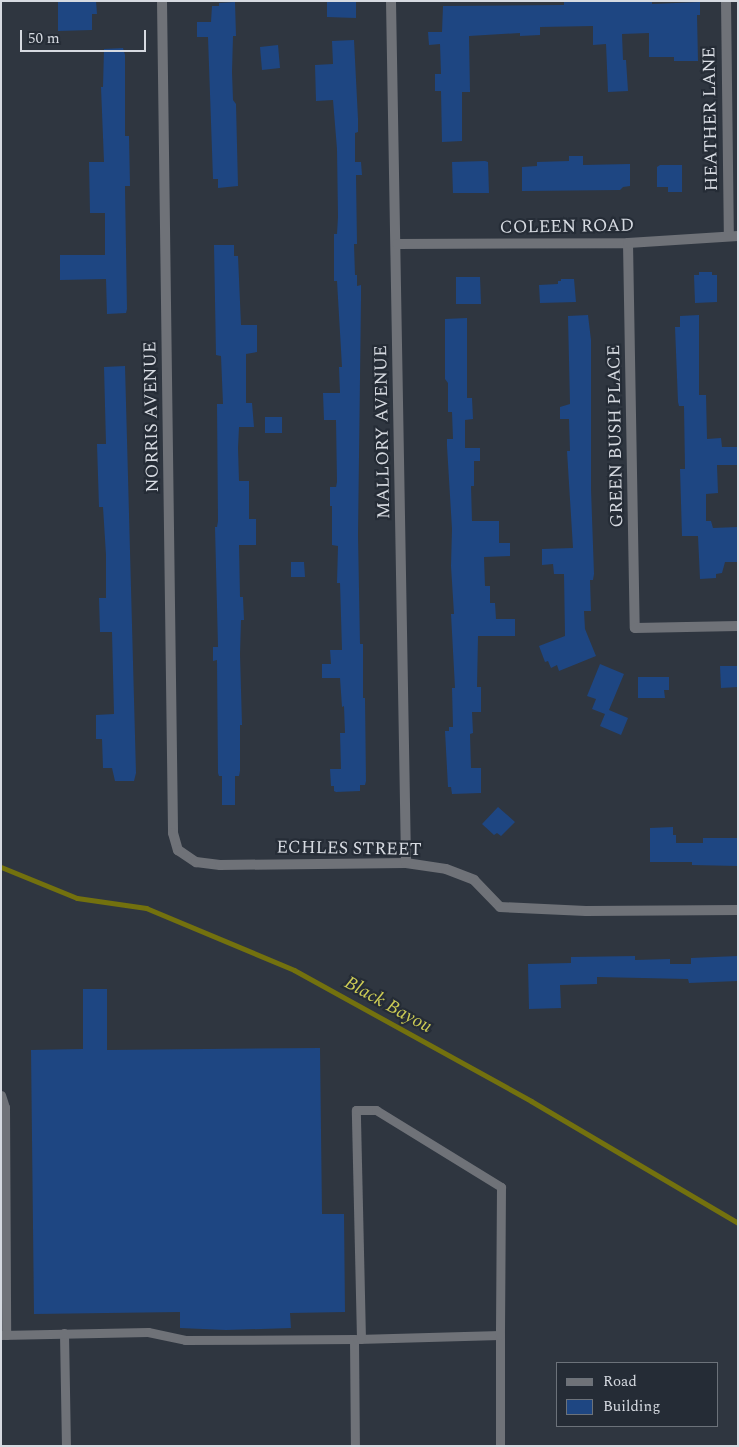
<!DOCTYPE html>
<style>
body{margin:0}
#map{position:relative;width:739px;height:1447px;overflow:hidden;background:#2f3640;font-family:Spectral,serif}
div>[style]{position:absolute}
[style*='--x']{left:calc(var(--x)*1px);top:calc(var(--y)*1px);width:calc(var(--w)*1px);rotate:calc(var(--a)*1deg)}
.stream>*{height:5px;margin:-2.5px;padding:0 2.5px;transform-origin:2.5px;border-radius:2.5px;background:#73710e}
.building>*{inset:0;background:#1e4682}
.service>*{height:9px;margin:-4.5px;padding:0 4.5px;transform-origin:4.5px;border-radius:4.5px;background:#6f7278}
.minor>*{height:10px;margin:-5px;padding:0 5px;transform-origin:5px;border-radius:5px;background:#6f7278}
span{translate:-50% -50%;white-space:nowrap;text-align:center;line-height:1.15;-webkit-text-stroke:4.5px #252c36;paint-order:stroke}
.street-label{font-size:18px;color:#d6dae1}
.water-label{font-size:19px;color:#cdcc55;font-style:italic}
.frame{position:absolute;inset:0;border:2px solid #d6dae1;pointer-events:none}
.legend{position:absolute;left:556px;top:1362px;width:162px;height:65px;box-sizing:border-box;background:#252c36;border:1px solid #6c727a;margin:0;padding:6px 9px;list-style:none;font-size:15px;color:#d6dae1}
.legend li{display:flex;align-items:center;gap:10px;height:25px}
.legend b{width:25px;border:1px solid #6c727a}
.scale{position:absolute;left:20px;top:30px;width:126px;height:22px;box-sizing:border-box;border:2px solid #d6dae1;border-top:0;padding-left:6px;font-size:15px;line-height:18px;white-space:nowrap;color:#d6dae1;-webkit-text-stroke:4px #252c36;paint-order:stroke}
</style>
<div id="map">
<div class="stream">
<i style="--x:1;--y:867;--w:82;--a:22.2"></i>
<i style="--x:77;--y:898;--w:70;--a:8.2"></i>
<i style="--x:146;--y:908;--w:160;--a:22.7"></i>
<i style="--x:294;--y:970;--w:271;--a:28.9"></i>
<i style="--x:531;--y:1101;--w:240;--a:30.5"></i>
</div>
<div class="building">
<i style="clip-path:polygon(58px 1px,96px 1px,97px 14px,92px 14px,92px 30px,58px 31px)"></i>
<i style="clip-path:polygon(327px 1px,356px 1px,356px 18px,327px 17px)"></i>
<i style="clip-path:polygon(586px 1px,652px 1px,652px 4px,700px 2px,700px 15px,697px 15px,698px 61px,674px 61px,674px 57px,649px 57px,649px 33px,622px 34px,623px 60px,626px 60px,628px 91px,608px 92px,606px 44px,593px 45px,593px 26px,540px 27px,540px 35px,520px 36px,520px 33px,469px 36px,470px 92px,462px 92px,462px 141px,442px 142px,441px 91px,435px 91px,435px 74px,441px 74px,440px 44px,429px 45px,428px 32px,442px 32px,443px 6px,564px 5px,564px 2px)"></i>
<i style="clip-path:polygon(235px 2px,236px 36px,233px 36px,232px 72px,233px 100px,236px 104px,238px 186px,218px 188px,218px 179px,213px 179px,208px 37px,197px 37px,197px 22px,211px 22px,212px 6px,219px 6px,219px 3px)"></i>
<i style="clip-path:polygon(354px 40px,358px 119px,358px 132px,355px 133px,355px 162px,361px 162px,362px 175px,356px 175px,357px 244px,354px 244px,355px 275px,357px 275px,357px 286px,361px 285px,361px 299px,358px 535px,360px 644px,363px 644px,363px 698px,365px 698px,366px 781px,365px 785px,360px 785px,360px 791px,336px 792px,334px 791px,334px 786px,331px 786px,330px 769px,341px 769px,340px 733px,345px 733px,344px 706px,342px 707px,340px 678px,322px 678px,322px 664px,331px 664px,330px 650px,342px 650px,340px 583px,337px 583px,338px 546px,332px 545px,332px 506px,330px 506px,330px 487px,336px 487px,337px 482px,336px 420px,324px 420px,323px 393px,340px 393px,339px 367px,342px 367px,337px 281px,334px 281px,334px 234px,337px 234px,338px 217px,337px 149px,333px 100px,316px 101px,315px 65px,333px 64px,332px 41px)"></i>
<i style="clip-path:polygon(278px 45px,280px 68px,262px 70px,260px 47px)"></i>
<i style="clip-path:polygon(123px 48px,125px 55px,125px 136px,129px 136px,130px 186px,125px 186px,125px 189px,127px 309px,126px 313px,107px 314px,106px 279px,60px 280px,60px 255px,105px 255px,105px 213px,90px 213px,89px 162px,104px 162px,101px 87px,103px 87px,104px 49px)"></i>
<i style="clip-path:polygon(569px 156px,583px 156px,583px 165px,630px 164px,630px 186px,623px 187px,620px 190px,522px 191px,522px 167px,537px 166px,537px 162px,569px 161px)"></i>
<i style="clip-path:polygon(485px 161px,488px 162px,489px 193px,453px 193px,452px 162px)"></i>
<i style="clip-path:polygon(660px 165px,682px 165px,682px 192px,668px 192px,668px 187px,657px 187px,657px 167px)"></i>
<i style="clip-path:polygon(214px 245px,234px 245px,234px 256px,238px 256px,241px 325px,257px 325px,257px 352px,246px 354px,246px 403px,252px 403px,254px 427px,239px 427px,238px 448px,239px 481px,249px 481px,249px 519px,256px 519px,256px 545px,239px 545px,240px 597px,243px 597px,244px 620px,241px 620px,240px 654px,242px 725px,240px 725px,240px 771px,239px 776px,235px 776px,235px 805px,222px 805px,222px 776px,219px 776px,218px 773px,217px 660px,213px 661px,213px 647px,218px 647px,215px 527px,217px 527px,218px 521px,217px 404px,223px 404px,221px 356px,216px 355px)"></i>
<i style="clip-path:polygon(699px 272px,712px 272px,712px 275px,717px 275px,717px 302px,695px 303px,694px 275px,699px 275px)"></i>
<i style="clip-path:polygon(456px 277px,480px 277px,481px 304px,456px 304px)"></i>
<i style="clip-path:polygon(561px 279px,574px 279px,576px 302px,540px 303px,539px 285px,558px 284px,558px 281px,561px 281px)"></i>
<i style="clip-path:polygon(588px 315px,591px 340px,591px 489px,594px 574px,593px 580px,590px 580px,591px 611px,584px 611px,585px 629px,596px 656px,559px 671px,557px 665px,551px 668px,548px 661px,545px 662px,539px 646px,565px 636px,564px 574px,554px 574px,553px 564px,542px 565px,542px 549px,573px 548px,567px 451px,570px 451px,569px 419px,560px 419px,560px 407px,570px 404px,568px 316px)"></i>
<i style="clip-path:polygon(699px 315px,699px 395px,706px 395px,707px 439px,721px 438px,722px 447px,738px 447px,738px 465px,717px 465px,718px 493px,706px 494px,706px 521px,711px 521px,713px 528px,738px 527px,738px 562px,725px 562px,722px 573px,716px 574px,716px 578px,700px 579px,698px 536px,682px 536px,680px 469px,685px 469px,684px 406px,679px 406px,678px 402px,675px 327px,680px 327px,680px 316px)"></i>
<i style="clip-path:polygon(467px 318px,467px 398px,472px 398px,473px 419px,465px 420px,465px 448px,480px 448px,480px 461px,474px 461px,474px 486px,471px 486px,472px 521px,499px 521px,499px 543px,510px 543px,510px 556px,484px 557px,485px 586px,490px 586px,490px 603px,495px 603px,496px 619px,515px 619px,515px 636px,478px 636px,477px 687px,481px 687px,481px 712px,472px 712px,473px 733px,470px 734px,471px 768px,481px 768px,481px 793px,452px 794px,451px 787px,448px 787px,445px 731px,449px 731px,449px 727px,453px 727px,452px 688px,455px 688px,451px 614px,454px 614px,451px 566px,452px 529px,447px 446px,447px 439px,453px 439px,452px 412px,448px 412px,448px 383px,445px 379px,445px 319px)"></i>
<i style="clip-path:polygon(125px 366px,136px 773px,134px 781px,115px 781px,112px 768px,103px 768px,102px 739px,96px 739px,96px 715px,114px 714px,112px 632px,100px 632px,99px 598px,106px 598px,106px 555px,103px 507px,99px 507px,97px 444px,106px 444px,104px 367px)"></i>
<i style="clip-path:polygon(265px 417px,282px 417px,282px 433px,265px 433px)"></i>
<i style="clip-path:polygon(291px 562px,304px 562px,305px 577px,291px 577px)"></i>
<i style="clip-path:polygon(600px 664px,624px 674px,609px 710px,628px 718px,621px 735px,600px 726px,605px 714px,592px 709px,596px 699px,587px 696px)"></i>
<i style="clip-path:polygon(720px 666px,738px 666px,738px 687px,721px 688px)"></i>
<i style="clip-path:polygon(638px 677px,669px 677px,669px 690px,664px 690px,665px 698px,638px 698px)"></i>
<i style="clip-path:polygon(498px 807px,515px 822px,501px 836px,497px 833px,494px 835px,482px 824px)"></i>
<i style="clip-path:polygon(673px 827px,673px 835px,676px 835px,676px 843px,703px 843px,703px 838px,738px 838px,738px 866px,692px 865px,692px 862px,650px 862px,650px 828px)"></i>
<i style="clip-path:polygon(635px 956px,635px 960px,670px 959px,670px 964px,691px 964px,691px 958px,738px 956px,738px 981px,689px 983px,688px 979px,597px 977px,597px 984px,560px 985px,561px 1008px,529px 1009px,528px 964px,571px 963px,571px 957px)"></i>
<i style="clip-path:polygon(83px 989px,107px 989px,107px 1050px,320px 1048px,322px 1214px,344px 1214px,345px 1312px,290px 1313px,291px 1328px,226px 1330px,180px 1328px,180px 1312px,34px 1314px,31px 1050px,83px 1049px)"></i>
</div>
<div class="service">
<i style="--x:1;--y:1095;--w:13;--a:72"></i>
<i style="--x:5;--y:1107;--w:228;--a:89.7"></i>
<i style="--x:64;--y:1333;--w:113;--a:89"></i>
<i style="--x:1;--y:1335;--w:147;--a:-1.2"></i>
<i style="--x:148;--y:1332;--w:38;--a:12"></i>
<i style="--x:185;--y:1340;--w:169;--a:-0.3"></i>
<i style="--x:354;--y:1339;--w:107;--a:89.5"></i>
<i style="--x:357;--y:1339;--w:143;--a:-1.6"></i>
<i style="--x:500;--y:1335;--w:111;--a:90"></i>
<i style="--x:361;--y:1339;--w:229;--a:-91.3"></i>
<i style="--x:356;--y:1110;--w:20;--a:0"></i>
<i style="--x:376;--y:1110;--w:147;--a:31.6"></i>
<i style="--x:501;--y:1187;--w:148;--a:90.4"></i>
</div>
<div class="minor">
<i style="--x:162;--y:1;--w:832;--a:89.24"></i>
<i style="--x:173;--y:833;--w:18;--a:74"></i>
<i style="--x:178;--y:850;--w:22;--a:34"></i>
<i style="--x:196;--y:862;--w:24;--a:7"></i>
<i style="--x:220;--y:865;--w:186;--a:-0.6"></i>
<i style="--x:406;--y:863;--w:40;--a:8.5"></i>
<i style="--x:446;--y:869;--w:30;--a:21"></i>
<i style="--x:474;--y:880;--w:37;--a:46"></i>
<i style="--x:500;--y:907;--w:86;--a:2.7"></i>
<i style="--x:586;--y:911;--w:152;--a:-0.4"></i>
<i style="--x:391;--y:1;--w:862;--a:89"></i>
<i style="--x:726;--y:1;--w:235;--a:89.3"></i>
<i style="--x:628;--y:243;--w:385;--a:89"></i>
<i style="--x:635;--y:628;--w:103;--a:-1.1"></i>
<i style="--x:397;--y:244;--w:231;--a:-0.2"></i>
<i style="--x:628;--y:243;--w:110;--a:-3.6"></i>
</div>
<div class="street-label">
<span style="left:711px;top:119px;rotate:-91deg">HEATHER LANE</span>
<span style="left:567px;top:227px;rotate:-1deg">COLEEN ROAD</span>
<span style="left:152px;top:417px;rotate:-91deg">NORRIS AVENUE</span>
<span style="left:383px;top:432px;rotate:-91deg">MALLORY AVENUE</span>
<span style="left:616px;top:436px;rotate:-91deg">GREEN BUSH PLACE</span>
<span style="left:349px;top:849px;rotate:1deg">ECHLES STREET</span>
</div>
<div class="water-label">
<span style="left:388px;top:1005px;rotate:29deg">Black Bayou</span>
</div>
<div class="frame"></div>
<ul class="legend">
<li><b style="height:6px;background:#6f7278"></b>Road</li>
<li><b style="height:14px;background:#1e4682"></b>Building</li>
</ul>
<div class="scale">50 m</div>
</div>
